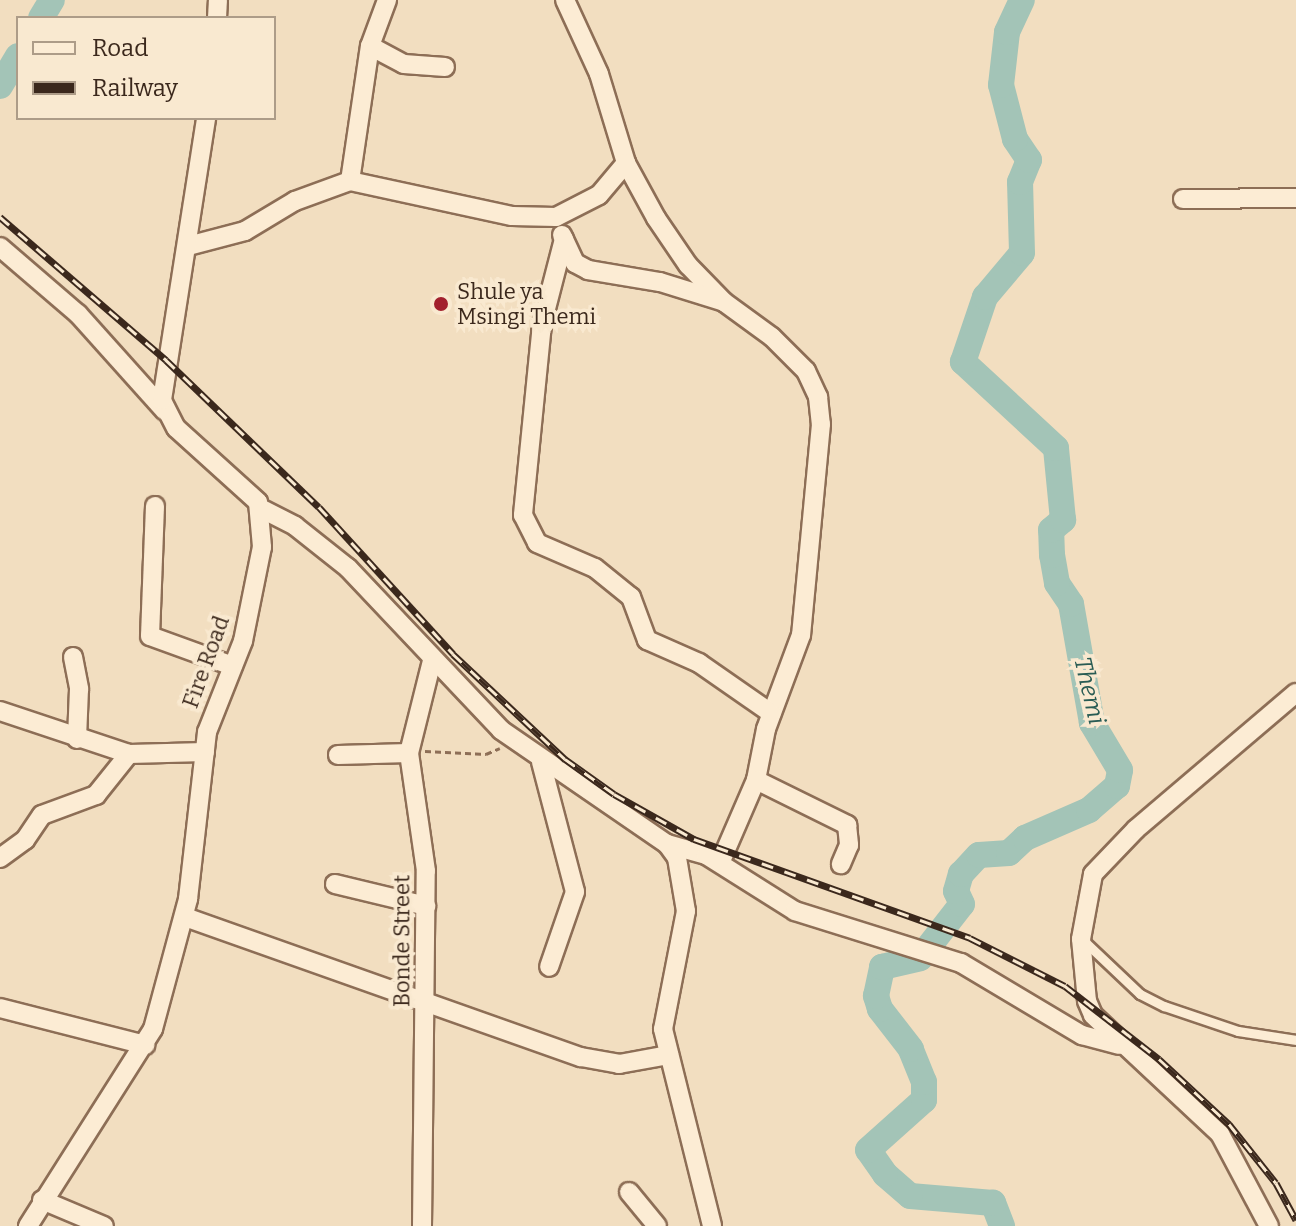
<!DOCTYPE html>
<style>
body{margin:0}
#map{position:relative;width:1296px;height:1226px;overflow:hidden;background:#f2dec0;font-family:Bitter,serif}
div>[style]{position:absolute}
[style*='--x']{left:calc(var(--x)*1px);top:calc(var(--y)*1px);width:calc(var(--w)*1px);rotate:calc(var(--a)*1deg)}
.river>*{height:26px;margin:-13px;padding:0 13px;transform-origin:13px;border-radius:13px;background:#a3c4b7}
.path>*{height:3px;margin-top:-1.5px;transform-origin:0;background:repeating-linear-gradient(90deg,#8d6e56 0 6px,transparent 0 10px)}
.roads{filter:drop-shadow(2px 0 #8d6e56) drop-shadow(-2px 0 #8d6e56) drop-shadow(0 2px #8d6e56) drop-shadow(0 -2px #8d6e56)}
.service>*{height:9px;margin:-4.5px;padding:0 4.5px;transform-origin:4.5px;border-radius:4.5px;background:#fcecd4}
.minor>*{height:18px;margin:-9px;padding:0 9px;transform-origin:9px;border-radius:9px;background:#fcecd4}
.rail>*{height:7px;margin-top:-3.5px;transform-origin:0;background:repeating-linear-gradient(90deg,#f9e9d0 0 12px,#3b281c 0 24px);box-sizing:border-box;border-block:2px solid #3b281c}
.dots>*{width:22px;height:22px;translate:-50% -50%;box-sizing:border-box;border:4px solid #f9e9d0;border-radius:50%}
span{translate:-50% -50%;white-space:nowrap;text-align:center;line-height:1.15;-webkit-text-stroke:7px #f9e9d0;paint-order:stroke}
.poi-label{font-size:22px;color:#3b281c}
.left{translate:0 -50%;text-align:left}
.street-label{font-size:22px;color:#3b281c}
.water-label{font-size:24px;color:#295c54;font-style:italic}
.legend{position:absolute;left:16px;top:16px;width:260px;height:104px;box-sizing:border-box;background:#f9e9d0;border:2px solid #ad9c88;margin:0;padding:10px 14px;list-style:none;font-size:24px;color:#3b281c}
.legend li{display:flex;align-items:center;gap:16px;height:40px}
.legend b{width:40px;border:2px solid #ad9c88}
</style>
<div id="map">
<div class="river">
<i style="--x:41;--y:18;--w:21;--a:-59"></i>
<i style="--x:0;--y:86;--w:35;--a:-59"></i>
<i style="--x:1002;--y:1226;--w:25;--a:-111"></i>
<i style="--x:993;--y:1203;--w:83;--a:-175.2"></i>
<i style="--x:910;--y:1196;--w:33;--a:-139"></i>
<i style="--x:885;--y:1174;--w:29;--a:-125"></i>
<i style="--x:868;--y:1150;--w:75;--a:-41.8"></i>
<i style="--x:924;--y:1100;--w:18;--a:-90"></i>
<i style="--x:924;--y:1082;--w:35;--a:-112"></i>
<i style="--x:911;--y:1049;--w:51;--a:-127.8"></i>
<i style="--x:880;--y:1009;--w:14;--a:-107"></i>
<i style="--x:876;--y:996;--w:30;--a:-78"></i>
<i style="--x:882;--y:967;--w:39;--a:-13"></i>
<i style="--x:920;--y:958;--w:68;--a:-52.1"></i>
<i style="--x:962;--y:904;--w:14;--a:-115"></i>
<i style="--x:956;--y:891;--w:18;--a:-74"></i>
<i style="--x:961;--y:874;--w:26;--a:-47"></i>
<i style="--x:979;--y:855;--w:30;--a:-4"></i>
<i style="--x:1009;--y:853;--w:22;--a:-43"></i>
<i style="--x:1025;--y:838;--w:70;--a:-23.6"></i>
<i style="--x:1089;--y:810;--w:37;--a:-41"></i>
<i style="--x:1117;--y:786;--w:16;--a:-79"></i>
<i style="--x:1120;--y:770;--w:55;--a:-120.8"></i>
<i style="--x:1092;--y:723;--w:121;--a:-100"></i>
<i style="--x:1071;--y:604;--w:25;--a:-124"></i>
<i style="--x:1057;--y:583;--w:28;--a:-100"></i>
<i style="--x:1052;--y:555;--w:25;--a:-92"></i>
<i style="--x:1051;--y:530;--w:16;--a:-40"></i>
<i style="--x:1063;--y:520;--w:72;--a:-95.6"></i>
<i style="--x:1056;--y:448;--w:127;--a:-137.2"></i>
<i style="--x:963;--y:362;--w:69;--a:-71.3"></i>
<i style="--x:985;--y:297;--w:57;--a:-49.9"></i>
<i style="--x:1022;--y:253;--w:71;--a:-91.6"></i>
<i style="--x:1020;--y:182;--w:24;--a:-68"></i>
<i style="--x:1029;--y:160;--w:25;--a:-124"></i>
<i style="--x:1015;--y:139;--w:56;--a:-104.5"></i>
<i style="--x:1001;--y:85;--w:53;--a:-83.5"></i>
<i style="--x:1007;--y:32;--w:35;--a:-65"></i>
</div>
<div class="path">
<i style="--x:425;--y:751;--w:61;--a:2.8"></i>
<i style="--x:486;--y:754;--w:15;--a:-23"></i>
</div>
<div class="roads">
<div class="service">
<i style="--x:1084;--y:941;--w:77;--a:43.4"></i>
<i style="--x:1140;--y:994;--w:27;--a:27"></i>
<i style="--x:1164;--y:1006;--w:78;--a:18.7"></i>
<i style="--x:1238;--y:1031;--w:59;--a:8.8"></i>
</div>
<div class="minor">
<i style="--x:565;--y:0;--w:81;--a:65.3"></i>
<i style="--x:599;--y:74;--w:93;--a:73.1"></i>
<i style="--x:626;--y:163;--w:63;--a:61.4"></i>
<i style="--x:656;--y:218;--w:57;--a:55.8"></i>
<i style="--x:688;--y:265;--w:52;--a:45.8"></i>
<i style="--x:724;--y:302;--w:59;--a:36.1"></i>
<i style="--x:772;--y:337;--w:48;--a:45"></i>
<i style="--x:806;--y:371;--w:29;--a:65"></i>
<i style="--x:818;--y:397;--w:27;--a:84"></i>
<i style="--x:821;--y:424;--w:212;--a:95.4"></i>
<i style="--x:801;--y:635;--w:100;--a:110.4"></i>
<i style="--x:766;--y:729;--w:52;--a:101.1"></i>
<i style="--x:756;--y:780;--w:90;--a:113.4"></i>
<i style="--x:217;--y:18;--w:18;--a:-87"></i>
<i style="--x:370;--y:46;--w:38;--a:28"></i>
<i style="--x:404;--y:64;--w:41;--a:4.2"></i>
<i style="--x:350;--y:181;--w:136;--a:-81.6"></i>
<i style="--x:370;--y:46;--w:49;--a:-69.7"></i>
<i style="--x:1183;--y:199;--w:113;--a:-0.5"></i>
<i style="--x:562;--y:235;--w:31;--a:65"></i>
<i style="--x:575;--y:263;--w:15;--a:28"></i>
<i style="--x:588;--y:270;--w:73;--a:9.5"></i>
<i style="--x:660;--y:282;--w:64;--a:17.3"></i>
<i style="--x:564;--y:239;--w:88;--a:104.5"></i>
<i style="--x:542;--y:324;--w:192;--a:95.7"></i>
<i style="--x:523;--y:515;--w:31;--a:63"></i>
<i style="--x:537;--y:543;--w:63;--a:23.3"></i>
<i style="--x:595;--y:568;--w:46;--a:38.9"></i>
<i style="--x:631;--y:597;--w:46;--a:69.6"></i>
<i style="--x:647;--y:640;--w:57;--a:23.9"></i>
<i style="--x:699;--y:663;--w:88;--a:34.8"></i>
<i style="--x:188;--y:246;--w:59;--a:-14.7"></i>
<i style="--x:245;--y:231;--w:58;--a:-31"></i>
<i style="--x:295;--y:201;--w:59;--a:-20"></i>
<i style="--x:350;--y:181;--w:166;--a:12.2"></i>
<i style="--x:512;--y:216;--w:44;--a:1.3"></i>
<i style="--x:556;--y:217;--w:48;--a:-27.1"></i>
<i style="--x:599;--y:195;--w:42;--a:-49.8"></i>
<i style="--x:0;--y:247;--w:103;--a:40.7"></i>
<i style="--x:78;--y:314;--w:130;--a:48.1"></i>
<i style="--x:155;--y:506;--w:130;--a:92.2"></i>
<i style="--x:150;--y:636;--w:88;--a:19.9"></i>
<i style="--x:262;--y:509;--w:37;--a:27"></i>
<i style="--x:295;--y:526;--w:68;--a:38.4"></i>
<i style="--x:348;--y:568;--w:223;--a:46.6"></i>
<i style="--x:501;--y:730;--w:201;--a:34.5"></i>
<i style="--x:667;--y:844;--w:17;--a:54"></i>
<i style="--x:677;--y:858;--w:54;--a:80.4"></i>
<i style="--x:686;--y:911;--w:120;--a:101"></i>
<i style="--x:663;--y:1029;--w:203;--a:76"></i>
<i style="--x:73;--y:657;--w:33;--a:79"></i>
<i style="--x:79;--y:689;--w:50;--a:92.3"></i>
<i style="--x:0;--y:711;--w:136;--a:18.4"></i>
<i style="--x:129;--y:754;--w:76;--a:-1.5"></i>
<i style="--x:338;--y:755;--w:71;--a:-1.6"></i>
<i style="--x:541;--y:762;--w:134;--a:75.3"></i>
<i style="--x:575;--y:892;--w:79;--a:109.1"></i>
<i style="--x:756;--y:780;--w:102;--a:26.3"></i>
<i style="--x:847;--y:825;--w:20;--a:84"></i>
<i style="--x:849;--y:845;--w:21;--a:113"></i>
<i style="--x:667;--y:844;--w:41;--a:15.8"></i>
<i style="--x:706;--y:855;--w:105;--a:32.2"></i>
<i style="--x:795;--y:911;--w:174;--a:17.4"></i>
<i style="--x:961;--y:963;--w:141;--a:30.8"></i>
<i style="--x:1082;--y:1035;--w:38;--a:15"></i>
<i style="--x:0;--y:858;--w:31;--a:-36"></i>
<i style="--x:25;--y:840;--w:30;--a:-56"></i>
<i style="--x:42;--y:815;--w:58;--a:-20.3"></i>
<i style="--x:96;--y:795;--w:53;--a:-51.2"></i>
<i style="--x:335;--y:884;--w:94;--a:13.6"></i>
<i style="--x:185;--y:917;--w:420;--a:19.5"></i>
<i style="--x:581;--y:1057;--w:39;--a:10"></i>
<i style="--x:619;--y:1064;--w:51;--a:-10.2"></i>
<i style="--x:0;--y:1008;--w:150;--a:14.3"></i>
<i style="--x:629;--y:1192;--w:44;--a:50.5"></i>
<i style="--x:42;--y:1200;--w:67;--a:22.8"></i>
<i style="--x:28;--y:1226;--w:233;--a:-57.6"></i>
<i style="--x:153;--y:1029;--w:135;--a:-74.9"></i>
<i style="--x:188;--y:899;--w:168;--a:-83.5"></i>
<i style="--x:207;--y:732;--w:98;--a:-68.4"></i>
<i style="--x:243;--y:641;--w:96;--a:-78.6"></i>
<i style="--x:262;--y:547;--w:45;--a:-95.1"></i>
<i style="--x:258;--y:502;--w:110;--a:-137.9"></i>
<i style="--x:176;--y:428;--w:31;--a:-117"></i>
<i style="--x:162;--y:400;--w:285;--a:-81.1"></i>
<i style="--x:422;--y:1226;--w:355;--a:-89.4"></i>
<i style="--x:426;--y:871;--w:119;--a:-98.2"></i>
<i style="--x:409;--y:753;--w:95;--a:-76"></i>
<i style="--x:1269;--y:1226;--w:104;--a:-118"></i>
<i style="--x:1220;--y:1134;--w:174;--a:-136.9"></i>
<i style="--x:1093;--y:1015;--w:15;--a:-113"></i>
<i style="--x:1087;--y:1001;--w:62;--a:-95.5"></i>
<i style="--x:1081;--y:939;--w:66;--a:-79.5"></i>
<i style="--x:1093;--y:874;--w:62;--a:-46.3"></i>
<i style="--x:1136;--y:829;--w:210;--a:-40.4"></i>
</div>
</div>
<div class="rail">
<i style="--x:0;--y:217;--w:219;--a:40.7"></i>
<i style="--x:166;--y:360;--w:212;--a:43.9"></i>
<i style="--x:319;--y:507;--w:199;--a:47.6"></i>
<i style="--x:453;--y:654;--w:154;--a:43.2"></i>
<i style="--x:565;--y:759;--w:60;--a:35.5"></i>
<i style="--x:614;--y:794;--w:92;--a:29.4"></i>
<i style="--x:694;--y:839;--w:293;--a:19.7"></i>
<i style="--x:970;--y:938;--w:106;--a:26.8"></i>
<i style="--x:1065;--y:986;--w:119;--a:37.8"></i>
<i style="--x:1159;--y:1059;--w:96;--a:42.9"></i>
<i style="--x:1229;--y:1124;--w:75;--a:51.5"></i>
<i style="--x:1276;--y:1183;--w:42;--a:61.6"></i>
</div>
<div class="dots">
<i style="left:441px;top:304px;background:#a2202d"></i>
</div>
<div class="poi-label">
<span class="left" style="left:457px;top:304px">Shule ya<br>Msingi Themi</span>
</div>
<div class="street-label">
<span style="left:206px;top:662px;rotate:-70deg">Fire Road</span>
<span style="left:402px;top:941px;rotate:-90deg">Bonde Street</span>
</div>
<div class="water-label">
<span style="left:1089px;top:691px;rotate:77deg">Themi</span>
</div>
<ul class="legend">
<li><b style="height:10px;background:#fcecd4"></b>Road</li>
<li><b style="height:10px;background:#3b281c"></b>Railway</li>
</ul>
</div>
